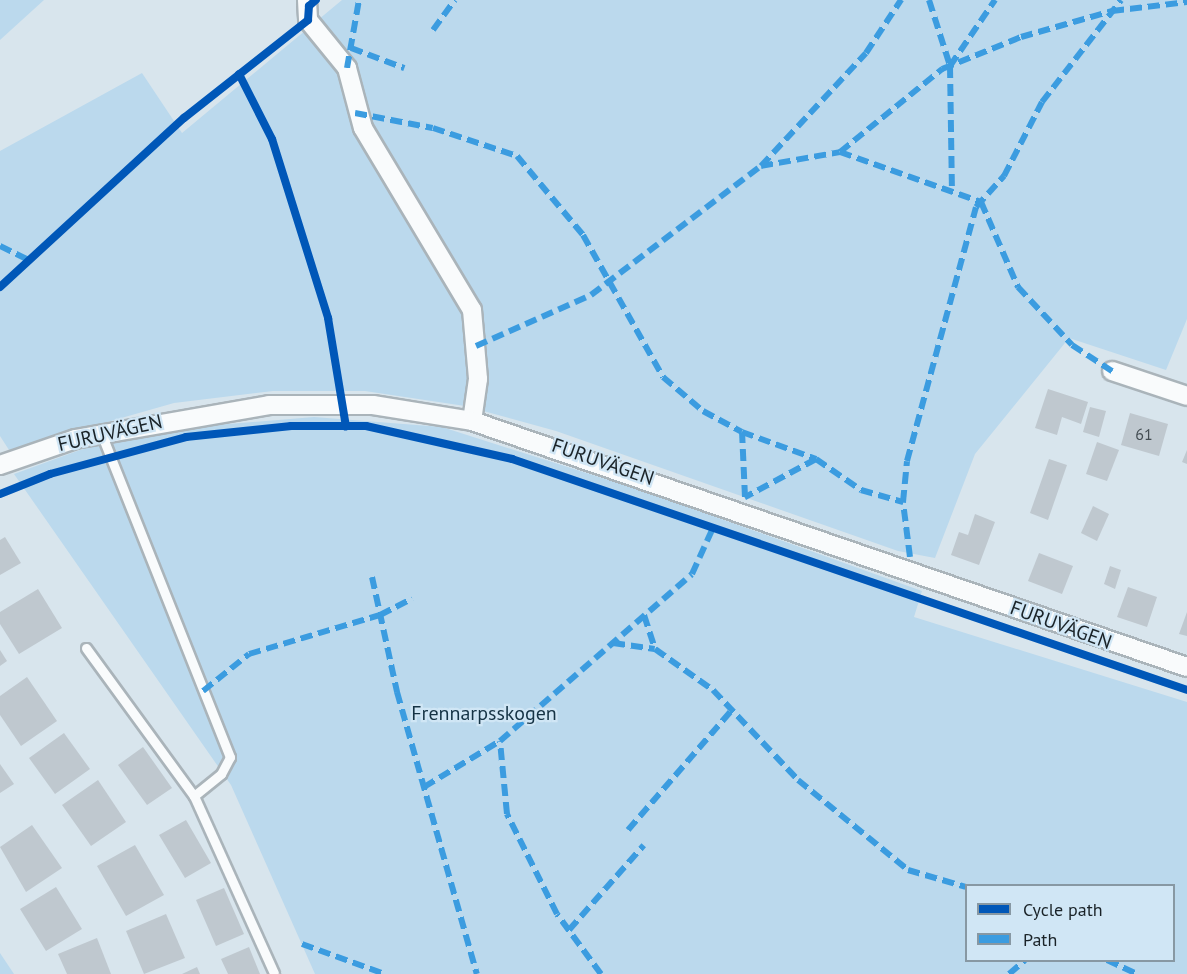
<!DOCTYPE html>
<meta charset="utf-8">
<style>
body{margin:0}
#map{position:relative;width:1187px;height:974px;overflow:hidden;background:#d8e5ed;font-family:"PT Sans",sans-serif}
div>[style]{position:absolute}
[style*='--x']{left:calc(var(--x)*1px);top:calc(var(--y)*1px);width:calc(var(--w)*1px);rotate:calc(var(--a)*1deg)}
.green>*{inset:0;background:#bbd9ed}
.building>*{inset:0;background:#bfc8cf}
.roads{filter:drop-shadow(2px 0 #aab4ba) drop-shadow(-2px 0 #aab4ba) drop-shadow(0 2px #aab4ba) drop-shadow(0 -2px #aab4ba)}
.lane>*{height:9px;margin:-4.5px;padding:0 4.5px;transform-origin:4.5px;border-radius:4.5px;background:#f9fbfc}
.street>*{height:18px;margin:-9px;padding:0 9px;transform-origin:9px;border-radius:9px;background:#f9fbfc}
.quiet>*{height:6px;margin-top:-3px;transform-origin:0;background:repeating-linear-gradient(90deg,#3b9ce0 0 12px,transparent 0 18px)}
.cycleway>*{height:8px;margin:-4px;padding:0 4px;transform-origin:4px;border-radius:4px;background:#0057b8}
span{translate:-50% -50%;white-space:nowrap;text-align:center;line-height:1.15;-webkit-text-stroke:4.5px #d0e6f5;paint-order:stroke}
.number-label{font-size:16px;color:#434c52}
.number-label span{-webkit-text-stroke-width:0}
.street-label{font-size:20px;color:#1a2328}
.park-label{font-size:20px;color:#153345}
.legend{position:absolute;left:965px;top:884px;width:210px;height:78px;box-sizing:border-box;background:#d0e6f5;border:2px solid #8798a3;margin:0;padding:8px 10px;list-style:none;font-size:18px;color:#1a2328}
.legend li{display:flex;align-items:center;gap:12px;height:30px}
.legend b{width:30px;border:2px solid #8798a3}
</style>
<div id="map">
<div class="green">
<i style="clip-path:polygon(0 0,44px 0,0 40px)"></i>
<i style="clip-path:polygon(342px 0,1187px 0,1187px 319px,1166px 370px,1069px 338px,975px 454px,935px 558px,898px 551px,556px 431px,465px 406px,365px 391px,273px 391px,174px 403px,9px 450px,0 436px,0 151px,142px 73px,182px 133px)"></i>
<i style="clip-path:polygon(evenodd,314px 417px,442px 427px,646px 492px,922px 591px,914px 617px,1187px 702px,1187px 974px,315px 974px,231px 785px,14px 474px,80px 450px,167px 429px,314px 417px,966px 886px,1174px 886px,1174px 960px,966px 960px,966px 886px)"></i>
<i style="clip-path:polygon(0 953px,14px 974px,0 974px)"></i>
</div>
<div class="building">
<i style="clip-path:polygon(1048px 389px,1088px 402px,1081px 424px,1062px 417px,1057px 435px,1035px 428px)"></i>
<i style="clip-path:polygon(1090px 407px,1106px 411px,1099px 437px,1083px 432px)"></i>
<i style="clip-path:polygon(1130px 413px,1168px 424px,1159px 456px,1121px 445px)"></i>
<i style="clip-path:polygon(1097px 442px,1119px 450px,1107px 481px,1086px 474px)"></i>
<i style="clip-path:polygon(1187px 450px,1187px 464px,1182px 462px)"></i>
<i style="clip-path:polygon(1049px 459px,1067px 465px,1048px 520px,1030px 513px)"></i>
<i style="clip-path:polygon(1093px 506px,1109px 514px,1097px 541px,1081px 533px)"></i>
<i style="clip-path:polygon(975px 514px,995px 522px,979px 565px,951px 555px,959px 532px,968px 535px)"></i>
<i style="clip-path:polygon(5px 537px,21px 563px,0 575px,0 540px)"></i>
<i style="clip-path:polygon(1039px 553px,1073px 566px,1062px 594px,1028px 581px)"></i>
<i style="clip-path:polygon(1110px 566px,1121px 570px,1115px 589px,1104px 584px)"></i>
<i style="clip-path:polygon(1128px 587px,1157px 597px,1147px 627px,1117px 617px)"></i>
<i style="clip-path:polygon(38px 589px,62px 628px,19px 654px,0 624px,0 612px)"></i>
<i style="clip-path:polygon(1187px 612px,1187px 636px,1179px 634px)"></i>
<i style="clip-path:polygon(0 650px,7px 661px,0 666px)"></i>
<i style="clip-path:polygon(27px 677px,57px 721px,21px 746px,0 715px,0 696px)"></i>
<i style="clip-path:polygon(64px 733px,90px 769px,55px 794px,29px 758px)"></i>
<i style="clip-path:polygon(143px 747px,172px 788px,147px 805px,118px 765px)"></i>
<i style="clip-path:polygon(0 764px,14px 784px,0 793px)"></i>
<i style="clip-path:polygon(98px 780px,126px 822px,91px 846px,62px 805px)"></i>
<i style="clip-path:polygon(186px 820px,211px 863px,185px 878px,159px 835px)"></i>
<i style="clip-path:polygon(32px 825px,62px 868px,26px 892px,0 847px)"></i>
<i style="clip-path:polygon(135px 845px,164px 895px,126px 916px,97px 866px)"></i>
<i style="clip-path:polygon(56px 887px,82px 929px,46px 951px,20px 909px)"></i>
<i style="clip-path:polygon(224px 888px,244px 934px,216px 946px,196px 900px)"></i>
<i style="clip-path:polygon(166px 914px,185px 958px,144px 974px,126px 931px)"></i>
<i style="clip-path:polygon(97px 938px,111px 974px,67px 974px,58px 954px)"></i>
<i style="clip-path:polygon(249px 947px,260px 974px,228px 974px,221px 959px)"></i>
<i style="clip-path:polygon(197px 967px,200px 974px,182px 974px)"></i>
</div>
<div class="roads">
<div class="lane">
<i style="--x:101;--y:433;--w:349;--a:68.3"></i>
<i style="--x:230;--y:757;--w:19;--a:118"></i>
<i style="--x:221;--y:774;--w:35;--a:141"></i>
<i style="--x:86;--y:648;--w:183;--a:53.9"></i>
<i style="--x:194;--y:796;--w:194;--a:65.7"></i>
</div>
<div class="street">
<i style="--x:307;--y:0;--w:20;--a:87"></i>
<i style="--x:308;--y:20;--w:62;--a:50.9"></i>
<i style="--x:347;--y:68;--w:62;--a:75.1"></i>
<i style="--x:363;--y:128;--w:212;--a:59.1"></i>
<i style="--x:472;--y:310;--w:69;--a:85"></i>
<i style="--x:478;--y:379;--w:42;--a:98.1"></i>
<i style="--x:1112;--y:371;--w:79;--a:18.4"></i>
<i style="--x:0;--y:465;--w:79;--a:-19.1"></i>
<i style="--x:75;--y:439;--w:197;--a:-9.9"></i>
<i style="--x:269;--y:405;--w:104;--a:0"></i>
<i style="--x:373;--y:405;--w:100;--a:9.2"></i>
<i style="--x:472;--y:421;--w:756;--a:18.99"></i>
</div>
</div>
<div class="quiet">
<i style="--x:929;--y:0;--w:69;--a:72.3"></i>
<i style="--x:950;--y:66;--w:125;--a:89.1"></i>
<i style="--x:433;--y:30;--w:37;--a:-54"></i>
<i style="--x:351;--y:48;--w:57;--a:20.7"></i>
<i style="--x:950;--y:66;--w:80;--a:-55.7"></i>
<i style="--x:347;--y:68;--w:69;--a:-80"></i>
<i style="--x:355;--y:113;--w:79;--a:10.9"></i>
<i style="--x:433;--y:128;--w:89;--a:18.4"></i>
<i style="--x:517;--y:156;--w:103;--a:50.1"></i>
<i style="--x:583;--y:235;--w:163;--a:60.6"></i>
<i style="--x:663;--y:377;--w:52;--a:40.4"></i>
<i style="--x:703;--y:411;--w:44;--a:28.3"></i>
<i style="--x:840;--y:152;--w:150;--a:19.5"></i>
<i style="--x:981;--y:202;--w:93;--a:66.5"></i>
<i style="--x:1018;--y:287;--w:79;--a:47"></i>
<i style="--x:1072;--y:345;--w:48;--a:33"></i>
<i style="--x:761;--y:166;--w:80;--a:-10"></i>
<i style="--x:840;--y:152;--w:132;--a:-39.1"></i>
<i style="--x:942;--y:69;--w:85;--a:-22.1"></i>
<i style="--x:1021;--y:37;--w:95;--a:-15.9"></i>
<i style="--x:1112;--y:11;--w:76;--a:-6.8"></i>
<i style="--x:0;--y:246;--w:32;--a:26"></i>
<i style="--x:476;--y:346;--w:126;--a:-23.9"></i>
<i style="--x:591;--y:295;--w:213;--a:-37.2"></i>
<i style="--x:761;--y:166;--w:154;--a:-47.1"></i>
<i style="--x:866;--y:53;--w:64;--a:-56.6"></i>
<i style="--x:816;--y:459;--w:81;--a:151.8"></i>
<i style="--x:745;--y:497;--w:65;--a:-92.6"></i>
<i style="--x:742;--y:432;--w:79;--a:20"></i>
<i style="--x:816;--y:459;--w:55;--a:34.6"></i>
<i style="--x:861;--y:490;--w:44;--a:15.9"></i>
<i style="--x:910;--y:557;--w:55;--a:-97.3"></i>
<i style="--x:903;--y:502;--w:41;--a:-84.4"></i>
<i style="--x:907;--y:461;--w:263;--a:-74.8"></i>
<i style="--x:976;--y:207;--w:42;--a:-47.9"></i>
<i style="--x:1004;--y:176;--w:83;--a:-62.8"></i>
<i style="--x:1042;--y:102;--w:129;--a:-52.2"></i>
<i style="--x:372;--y:577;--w:118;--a:77.7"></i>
<i style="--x:397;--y:692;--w:293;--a:74.2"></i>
<i style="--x:644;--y:615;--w:36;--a:72"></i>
<i style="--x:613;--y:643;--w:42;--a:8.1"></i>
<i style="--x:655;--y:649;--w:71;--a:35.3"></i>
<i style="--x:713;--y:690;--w:124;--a:46.6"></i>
<i style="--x:798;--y:780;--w:142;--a:39.3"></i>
<i style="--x:908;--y:870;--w:60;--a:16.3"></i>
<i style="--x:203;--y:691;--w:59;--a:-38.8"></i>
<i style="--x:249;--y:654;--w:137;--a:-16.6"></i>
<i style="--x:380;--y:615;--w:36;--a:-27"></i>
<i style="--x:424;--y:787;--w:89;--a:-31.2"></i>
<i style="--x:628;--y:830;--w:159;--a:-49.1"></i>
<i style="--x:569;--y:930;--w:113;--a:-48.6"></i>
<i style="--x:302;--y:944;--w:88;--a:19.9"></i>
<i style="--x:1107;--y:960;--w:33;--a:25"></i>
<i style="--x:601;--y:974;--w:74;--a:-126.3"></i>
<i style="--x:557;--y:914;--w:112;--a:-116.6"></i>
<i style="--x:507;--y:814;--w:73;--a:-95.5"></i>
<i style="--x:500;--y:741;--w:254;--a:-41"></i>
<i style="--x:692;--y:574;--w:51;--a:-65.5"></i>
<i style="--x:1009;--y:974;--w:21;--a:-41"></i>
</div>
<div class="cycleway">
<i style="--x:239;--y:74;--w:73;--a:63.1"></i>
<i style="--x:272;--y:139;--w:188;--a:72.6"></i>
<i style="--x:328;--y:318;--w:110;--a:80.6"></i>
<i style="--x:0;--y:287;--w:250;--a:-42.6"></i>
<i style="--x:184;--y:118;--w:158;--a:-38.3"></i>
<i style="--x:308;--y:20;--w:14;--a:-86"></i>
<i style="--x:309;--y:6;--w:9;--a:-41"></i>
<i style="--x:0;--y:494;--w:54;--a:-21.8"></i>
<i style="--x:50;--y:474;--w:141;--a:-15.2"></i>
<i style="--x:186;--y:437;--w:106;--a:-6"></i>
<i style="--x:291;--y:426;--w:75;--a:0"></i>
<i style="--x:366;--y:426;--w:150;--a:12.7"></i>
<i style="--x:512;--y:459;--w:713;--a:18.89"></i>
</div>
<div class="number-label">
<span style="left:1144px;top:434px">61</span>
</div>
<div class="street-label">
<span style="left:110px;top:433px;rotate:-13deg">FURUVÄGEN</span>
<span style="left:603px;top:462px;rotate:19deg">FURUVÄGEN</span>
<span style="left:1061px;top:625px;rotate:20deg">FURUVÄGEN</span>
</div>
<div class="park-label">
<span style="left:484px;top:713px">Frennarpsskogen</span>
</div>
<ul class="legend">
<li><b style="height:8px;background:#0057b8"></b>Cycle path</li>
<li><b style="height:8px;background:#3b9ce0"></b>Path</li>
</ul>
</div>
